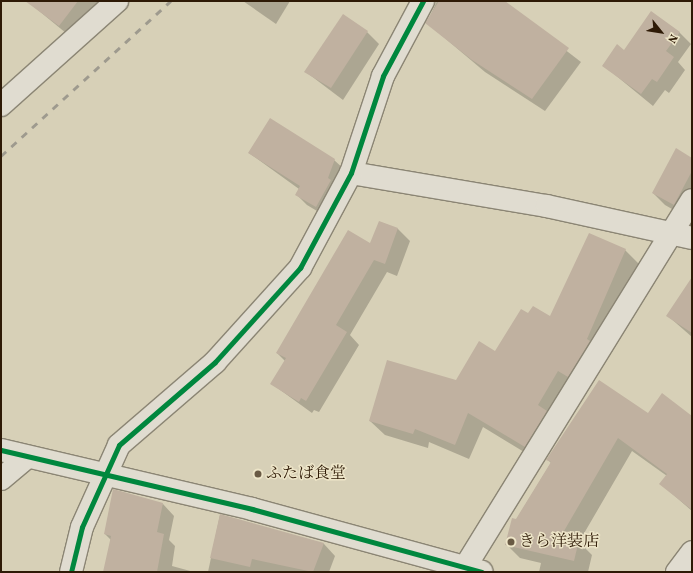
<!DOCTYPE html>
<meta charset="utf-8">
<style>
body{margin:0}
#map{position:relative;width:693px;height:573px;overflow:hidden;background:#d7d0b7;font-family:Vollkorn,"Noto Serif JP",serif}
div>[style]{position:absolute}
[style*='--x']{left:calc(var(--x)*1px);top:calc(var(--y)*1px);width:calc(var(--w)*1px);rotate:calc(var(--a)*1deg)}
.shadow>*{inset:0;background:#0003}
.building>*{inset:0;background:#c0b1a0}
.roads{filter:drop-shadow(1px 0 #8b8574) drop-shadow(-1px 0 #8b8574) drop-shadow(0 1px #8b8574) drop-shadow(0 -1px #8b8574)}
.minor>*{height:22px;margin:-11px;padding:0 11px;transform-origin:11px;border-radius:11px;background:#e0dcd0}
.rail>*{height:3px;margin-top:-1.5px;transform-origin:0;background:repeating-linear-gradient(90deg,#9e9a8e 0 7px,transparent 0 14px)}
.cycleway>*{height:5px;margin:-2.5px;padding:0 2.5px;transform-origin:2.5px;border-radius:2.5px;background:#00873e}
.dots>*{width:11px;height:11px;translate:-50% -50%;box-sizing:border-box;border:2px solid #ede5c8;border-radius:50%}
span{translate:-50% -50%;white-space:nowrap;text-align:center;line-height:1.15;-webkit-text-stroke:3px #ede5c8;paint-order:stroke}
.poi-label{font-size:16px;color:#2e1a06}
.left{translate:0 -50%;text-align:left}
.frame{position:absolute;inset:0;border:2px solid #2e1a06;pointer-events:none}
.north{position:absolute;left:641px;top:12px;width:40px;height:40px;-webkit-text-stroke:3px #ede5c8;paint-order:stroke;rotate:120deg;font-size:11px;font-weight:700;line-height:16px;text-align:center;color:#2e1a06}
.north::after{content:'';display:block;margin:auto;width:14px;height:18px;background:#2e1a06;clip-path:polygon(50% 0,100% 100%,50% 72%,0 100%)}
</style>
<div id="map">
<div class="shadow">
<i style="clip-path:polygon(27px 1px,100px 1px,72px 38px)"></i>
<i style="clip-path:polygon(243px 1px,290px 1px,276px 24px)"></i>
<i style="clip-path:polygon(437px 1px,502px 1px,581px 62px,545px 111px,485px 72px,427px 23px)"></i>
<i style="clip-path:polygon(367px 32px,379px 44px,343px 100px,306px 72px)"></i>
<i style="clip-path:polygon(679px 32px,691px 44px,678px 62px,685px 70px,669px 93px,665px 90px,653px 106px,603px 65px,624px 51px)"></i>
<i style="clip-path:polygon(249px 153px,334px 160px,345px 170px,327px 217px,307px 205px,296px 194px,299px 189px)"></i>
<i style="clip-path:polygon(692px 159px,692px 206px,686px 217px,665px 205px,653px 193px)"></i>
<i style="clip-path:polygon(380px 222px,398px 229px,410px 241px,397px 276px,387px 272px,350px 335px,359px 345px,319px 412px,314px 410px,312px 413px,272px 384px,285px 361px,277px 353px,371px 245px)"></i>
<i style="clip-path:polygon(625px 250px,640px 265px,539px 461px,483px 427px,469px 459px,429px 442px,428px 448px,385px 435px,370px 421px,456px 382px,495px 352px,528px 314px,550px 318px)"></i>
<i style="clip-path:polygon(692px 287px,692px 337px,668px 316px)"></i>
<i style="clip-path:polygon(648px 414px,692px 417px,692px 511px,661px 484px,667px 476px,632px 451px,579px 542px,592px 555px,588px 572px,539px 572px,541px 563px,520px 558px,506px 544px,516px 520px,551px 463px,547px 459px)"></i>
<i style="clip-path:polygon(163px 504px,174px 516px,169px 540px,175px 546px,172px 566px,194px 572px,104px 572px,111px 540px,105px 534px)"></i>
<i style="clip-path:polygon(220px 515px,324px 544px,335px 556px,329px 572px,208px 572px)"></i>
</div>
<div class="building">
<i style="clip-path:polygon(25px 1px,78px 1px,59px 26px)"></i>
<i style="clip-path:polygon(439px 1px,505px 1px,569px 48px,532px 99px,472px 60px,425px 23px)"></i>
<i style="clip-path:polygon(651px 11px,680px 32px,666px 51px,674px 57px,657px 82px,652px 79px,641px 94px,602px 66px,617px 44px,624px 50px)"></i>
<i style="clip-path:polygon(343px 14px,368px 31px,331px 88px,304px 72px)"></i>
<i style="clip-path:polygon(270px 118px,335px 159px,328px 178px,331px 180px,316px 207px,295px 195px,300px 186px,248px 153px)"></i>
<i style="clip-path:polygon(676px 148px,692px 158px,692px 171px,674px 205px,652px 193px)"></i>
<i style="clip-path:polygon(379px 221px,398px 228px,385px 264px,374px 260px,336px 325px,347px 332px,306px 401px,301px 398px,299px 402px,270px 384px,286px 358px,276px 353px,348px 230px,370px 243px)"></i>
<i style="clip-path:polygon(589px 233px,626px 249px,587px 339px,590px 341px,568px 377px,558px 371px,538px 405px,547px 411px,525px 447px,468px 413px,455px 445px,415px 429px,413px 434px,369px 421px,387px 360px,456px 380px,479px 341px,495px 351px,521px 309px,528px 313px,533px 306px,550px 316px)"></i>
<i style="clip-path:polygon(692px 277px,692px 333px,666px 316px)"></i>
<i style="clip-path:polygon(599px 380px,648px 413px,662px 393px,692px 416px,692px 510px,659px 484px,667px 474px,618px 438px,564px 531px,571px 532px,569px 538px,579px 540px,574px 561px,505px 545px,512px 518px,516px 519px,551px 462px,546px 460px)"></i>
<i style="clip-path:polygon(113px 489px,163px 503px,157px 532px,164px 534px,157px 572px,103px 572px,111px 536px,104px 534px)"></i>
<i style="clip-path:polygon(220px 514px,324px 543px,313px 572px,252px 559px,250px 567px,210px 558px)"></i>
</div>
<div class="roads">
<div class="minor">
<i style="--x:1;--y:105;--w:156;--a:-41.9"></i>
<i style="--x:351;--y:173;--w:199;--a:9.6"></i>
<i style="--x:547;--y:206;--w:148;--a:12.4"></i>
<i style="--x:1;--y:450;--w:258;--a:13.2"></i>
<i style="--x:252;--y:509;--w:238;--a:15.3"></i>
<i style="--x:1;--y:479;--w:33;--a:-40"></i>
<i style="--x:71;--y:572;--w:46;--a:-76.3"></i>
<i style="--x:82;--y:527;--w:90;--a:-65.7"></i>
<i style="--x:119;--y:445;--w:127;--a:-40.8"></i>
<i style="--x:215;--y:362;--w:127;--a:-47.9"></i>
<i style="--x:300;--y:268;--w:108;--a:-61.8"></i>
<i style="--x:351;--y:173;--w:102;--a:-71.7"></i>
<i style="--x:383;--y:76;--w:85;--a:-61.9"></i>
<i style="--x:462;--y:572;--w:437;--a:-58.3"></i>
<i style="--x:677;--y:572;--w:25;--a:-53"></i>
</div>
</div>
<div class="rail">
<i style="--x:1;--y:156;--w:230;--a:-42.4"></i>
</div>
<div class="cycleway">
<i style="--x:1;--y:450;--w:258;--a:13.2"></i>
<i style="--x:252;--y:509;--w:238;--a:15.3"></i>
<i style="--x:71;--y:572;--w:46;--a:-76.3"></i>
<i style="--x:82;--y:527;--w:90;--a:-65.7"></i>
<i style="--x:119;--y:445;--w:127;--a:-40.8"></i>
<i style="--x:215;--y:362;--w:127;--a:-47.9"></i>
<i style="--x:300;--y:268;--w:108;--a:-61.8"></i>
<i style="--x:351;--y:173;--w:102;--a:-71.7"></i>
<i style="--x:383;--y:76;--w:85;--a:-61.9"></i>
</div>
<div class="dots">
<i style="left:258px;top:474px;background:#695a44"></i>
<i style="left:511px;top:542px;background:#695a44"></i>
</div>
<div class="poi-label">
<span class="left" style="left:266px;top:474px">ふたば食堂</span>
<span class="left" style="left:519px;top:542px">きら洋装店</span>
</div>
<div class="frame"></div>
<div class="north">N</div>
</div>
